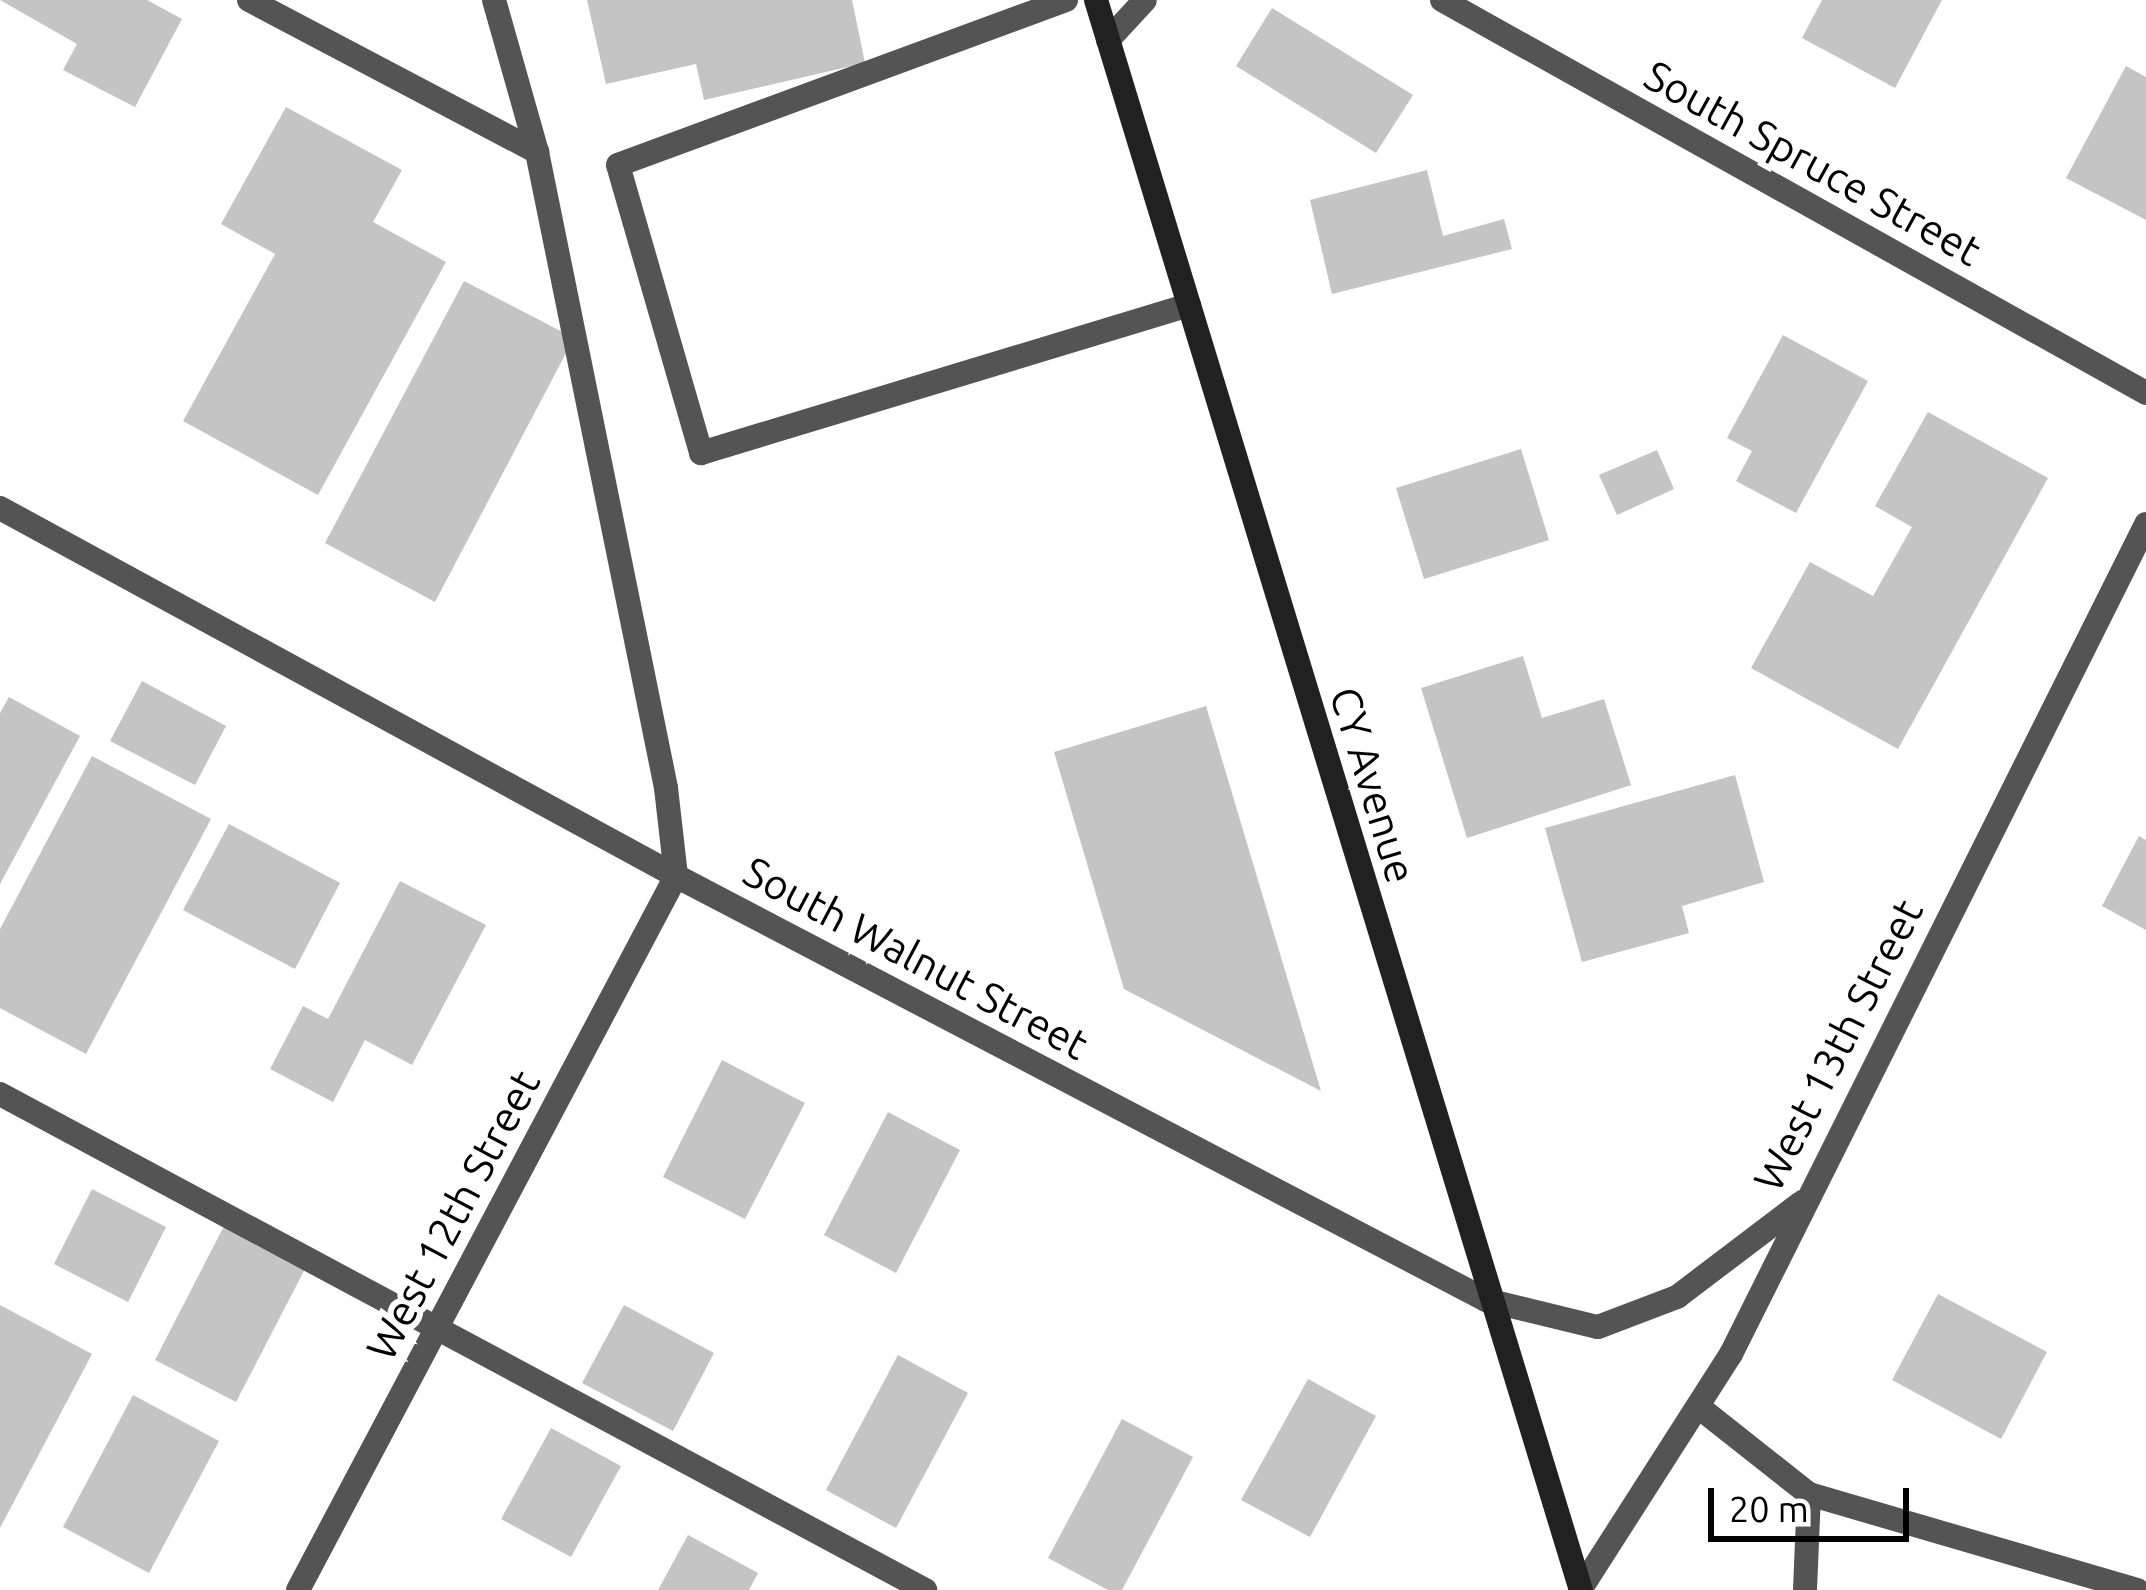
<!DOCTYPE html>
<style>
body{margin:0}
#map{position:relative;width:2146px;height:1590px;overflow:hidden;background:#fff;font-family:Ubuntu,sans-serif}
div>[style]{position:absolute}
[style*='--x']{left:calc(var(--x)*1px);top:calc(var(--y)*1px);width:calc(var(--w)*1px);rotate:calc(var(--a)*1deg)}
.building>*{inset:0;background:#c4c4c4}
.lane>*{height:24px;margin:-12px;padding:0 12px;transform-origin:12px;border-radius:12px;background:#545454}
.street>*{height:24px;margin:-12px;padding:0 12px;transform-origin:12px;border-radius:12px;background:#545454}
.secondary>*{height:24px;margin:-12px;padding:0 12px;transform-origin:12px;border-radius:12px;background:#212121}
span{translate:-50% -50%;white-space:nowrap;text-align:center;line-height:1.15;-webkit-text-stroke:12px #fff;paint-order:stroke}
.street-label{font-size:42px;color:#000}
.scale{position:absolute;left:1708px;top:1488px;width:201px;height:54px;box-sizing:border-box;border:6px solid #000;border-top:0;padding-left:15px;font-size:36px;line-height:42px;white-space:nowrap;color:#000;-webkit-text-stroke:9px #fff;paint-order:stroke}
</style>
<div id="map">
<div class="building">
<i style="clip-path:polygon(0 0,147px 0,182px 19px,135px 107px,63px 70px,77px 44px)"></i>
<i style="clip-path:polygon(587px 0,852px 0,865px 63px,704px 100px,696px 64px,606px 84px)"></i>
<i style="clip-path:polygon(1822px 0,1942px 0,1895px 88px,1802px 38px)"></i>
<i style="clip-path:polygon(1272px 8px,1413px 95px,1376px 153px,1236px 66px)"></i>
<i style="clip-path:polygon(2126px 66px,2146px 77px,2146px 220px,2066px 178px)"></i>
<i style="clip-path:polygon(286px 107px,402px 170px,373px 222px,446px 262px,318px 495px,183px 421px,275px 254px,221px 224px)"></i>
<i style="clip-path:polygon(1427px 170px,1443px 236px,1504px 219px,1512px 249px,1332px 294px,1310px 200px)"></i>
<i style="clip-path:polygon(464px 281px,574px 338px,435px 602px,325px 543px)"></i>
<i style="clip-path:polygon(1783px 335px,1868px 381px,1796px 513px,1736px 481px,1752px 451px,1727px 438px)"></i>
<i style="clip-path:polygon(1928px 412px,2048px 478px,1898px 749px,1751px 668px,1810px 562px,1873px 596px,1912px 527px,1875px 506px)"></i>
<i style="clip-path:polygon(1521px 449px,1549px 540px,1424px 579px,1396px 488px)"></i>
<i style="clip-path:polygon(1657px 450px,1674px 489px,1617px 515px,1599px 475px)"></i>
<i style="clip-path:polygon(1523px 656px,1542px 718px,1604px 699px,1631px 785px,1467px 838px,1421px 688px)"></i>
<i style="clip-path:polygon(142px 681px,226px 726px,195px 785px,110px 741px)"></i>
<i style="clip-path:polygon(9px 697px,80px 736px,0 884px,0 713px)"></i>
<i style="clip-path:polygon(1206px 706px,1321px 1091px,1124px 989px,1054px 752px)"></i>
<i style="clip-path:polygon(92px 756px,211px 819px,86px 1054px,0 1008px,0 929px)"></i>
<i style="clip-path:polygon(1735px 775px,1764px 882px,1682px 906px,1689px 933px,1582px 962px,1545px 828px)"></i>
<i style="clip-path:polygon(229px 824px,340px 883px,295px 969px,183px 910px)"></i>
<i style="clip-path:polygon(2139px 836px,2146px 840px,2146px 930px,2102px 906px)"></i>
<i style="clip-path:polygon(400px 881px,486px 925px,412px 1065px,365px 1040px,333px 1102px,270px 1069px,303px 1006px,328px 1019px)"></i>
<i style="clip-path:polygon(722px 1060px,805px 1103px,745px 1219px,663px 1177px)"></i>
<i style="clip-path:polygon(888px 1112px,960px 1150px,896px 1273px,824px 1235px)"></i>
<i style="clip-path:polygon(92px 1189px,166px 1227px,128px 1302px,54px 1264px)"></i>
<i style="clip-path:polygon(224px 1226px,305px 1269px,236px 1402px,155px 1360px)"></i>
<i style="clip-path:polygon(1938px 1294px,2047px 1352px,2001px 1439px,1892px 1380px)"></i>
<i style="clip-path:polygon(0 1305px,92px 1354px,0 1528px)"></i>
<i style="clip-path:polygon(624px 1305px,714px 1353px,673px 1431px,582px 1383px)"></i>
<i style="clip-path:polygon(898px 1355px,968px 1393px,896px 1528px,826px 1490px)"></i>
<i style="clip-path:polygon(1308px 1379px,1376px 1416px,1310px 1537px,1241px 1500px)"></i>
<i style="clip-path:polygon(133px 1395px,219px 1441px,149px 1573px,63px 1527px)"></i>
<i style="clip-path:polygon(1122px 1419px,1193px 1457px,1122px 1590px,1108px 1590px,1048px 1558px)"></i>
<i style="clip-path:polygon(551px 1428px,621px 1466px,571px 1557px,501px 1519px)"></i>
<i style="clip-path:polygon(688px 1535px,758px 1573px,749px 1590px,658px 1590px)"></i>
</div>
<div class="lane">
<i style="--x:249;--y:0;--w:326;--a:27.8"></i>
<i style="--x:494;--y:0;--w:158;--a:74.2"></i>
<i style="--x:537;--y:152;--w:649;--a:78.53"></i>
<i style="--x:666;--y:788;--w:89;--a:83.5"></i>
<i style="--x:1066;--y:0;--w:477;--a:159.8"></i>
<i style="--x:618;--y:165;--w:300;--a:73.9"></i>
<i style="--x:701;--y:453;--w:510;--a:-16.87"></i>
<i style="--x:0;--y:1094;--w:1050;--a:28.2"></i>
<i style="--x:1700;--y:1408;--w:139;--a:38.3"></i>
<i style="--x:1809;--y:1494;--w:96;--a:92.4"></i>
<i style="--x:1809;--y:1494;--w:342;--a:16.3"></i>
</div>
<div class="street">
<i style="--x:1442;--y:0;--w:806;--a:29.17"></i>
<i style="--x:1108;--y:40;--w:54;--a:-47.2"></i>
<i style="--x:0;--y:508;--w:770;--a:28.56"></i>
<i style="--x:676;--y:876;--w:914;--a:27.63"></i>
<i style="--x:1486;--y:1300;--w:115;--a:13.6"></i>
<i style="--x:1598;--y:1327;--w:85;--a:-20.8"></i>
<i style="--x:1677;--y:1297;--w:157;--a:-37.2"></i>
<i style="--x:298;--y:1590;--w:808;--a:-62.1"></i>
<i style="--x:1580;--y:1590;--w:280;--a:-57.4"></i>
<i style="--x:1731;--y:1354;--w:928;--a:-63.43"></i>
</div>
<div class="secondary">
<i style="--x:1096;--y:0;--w:1662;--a:73.04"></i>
</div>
<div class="street-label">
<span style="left:1813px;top:163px;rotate:29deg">South Spruce Street</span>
<span style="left:1373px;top:785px;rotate:73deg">CY Avenue</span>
<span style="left:916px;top:958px;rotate:28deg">South Walnut Street</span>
<span style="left:1838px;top:1045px;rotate:-63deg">West 13th Street</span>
<span style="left:453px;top:1215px;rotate:-62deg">West 12th Street</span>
</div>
<div class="scale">20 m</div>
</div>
